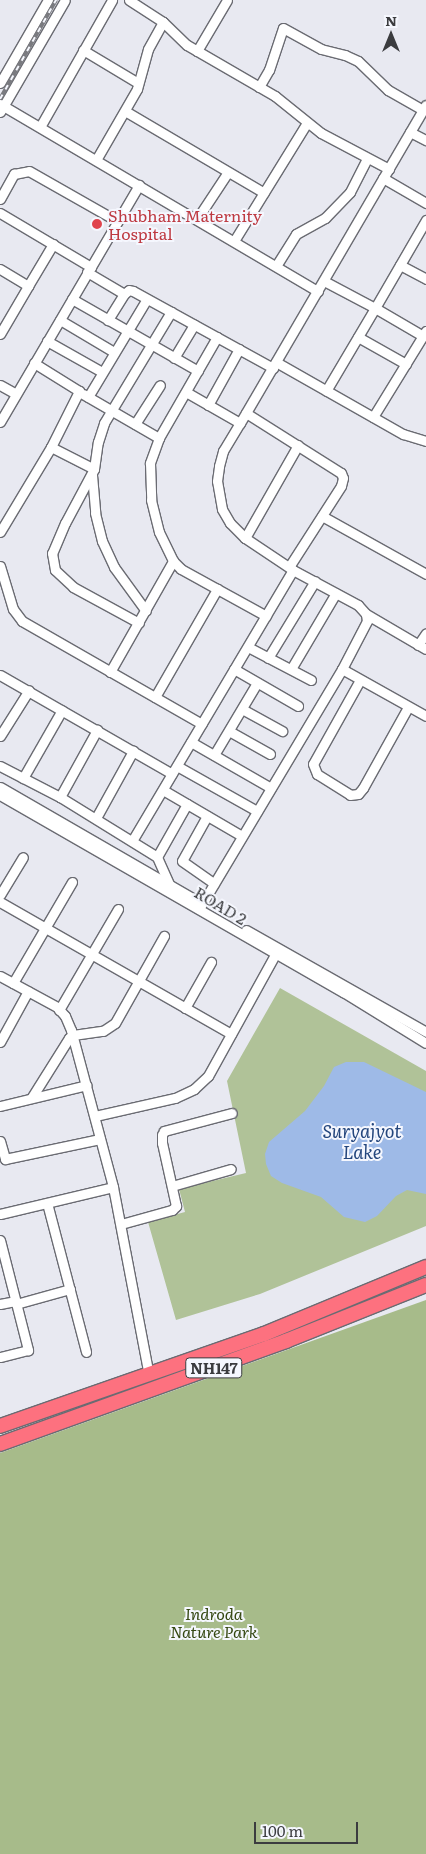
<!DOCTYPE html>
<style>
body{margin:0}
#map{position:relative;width:426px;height:1854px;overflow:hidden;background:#e8e9f1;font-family:Literata,serif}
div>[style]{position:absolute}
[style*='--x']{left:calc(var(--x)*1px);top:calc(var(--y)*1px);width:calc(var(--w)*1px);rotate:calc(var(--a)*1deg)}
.green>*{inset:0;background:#b0c298}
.forest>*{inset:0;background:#a7bb8a}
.water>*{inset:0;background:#9ebae7}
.roads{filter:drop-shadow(1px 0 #6a6b72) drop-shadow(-1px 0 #6a6b72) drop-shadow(0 1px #6a6b72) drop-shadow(0 -1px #6a6b72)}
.minor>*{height:9px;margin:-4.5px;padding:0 4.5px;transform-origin:4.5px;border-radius:4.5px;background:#fff}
.highway>*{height:14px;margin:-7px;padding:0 7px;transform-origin:7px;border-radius:7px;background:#fd717f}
.rail>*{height:4px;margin-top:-2px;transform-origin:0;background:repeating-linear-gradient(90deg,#f5f7fe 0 5.5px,#7a7b80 0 11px);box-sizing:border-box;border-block:1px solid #7a7b80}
.dots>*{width:14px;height:14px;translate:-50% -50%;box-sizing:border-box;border:2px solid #f5f7fe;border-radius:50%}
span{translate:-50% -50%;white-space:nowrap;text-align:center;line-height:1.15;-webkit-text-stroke:4px #f5f7fe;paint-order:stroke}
.shield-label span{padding:1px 4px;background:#f5f7fe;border:1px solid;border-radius:4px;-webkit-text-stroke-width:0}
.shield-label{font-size:15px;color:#3b3c3f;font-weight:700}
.health-label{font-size:16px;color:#be3a42}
.left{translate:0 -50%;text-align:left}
.street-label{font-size:16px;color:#3b3c3f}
.park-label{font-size:16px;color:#344711;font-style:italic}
.water-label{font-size:18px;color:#24467d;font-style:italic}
.north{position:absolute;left:366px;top:10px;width:50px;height:50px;-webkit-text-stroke:4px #f5f7fe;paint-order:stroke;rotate:0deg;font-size:14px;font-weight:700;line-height:20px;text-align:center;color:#3b3c3f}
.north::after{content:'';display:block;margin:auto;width:18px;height:22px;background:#3b3c3f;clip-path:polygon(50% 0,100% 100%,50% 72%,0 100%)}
.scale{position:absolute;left:254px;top:1822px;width:104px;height:22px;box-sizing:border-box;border:2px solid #3b3c3f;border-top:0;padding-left:6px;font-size:15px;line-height:18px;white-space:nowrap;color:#3b3c3f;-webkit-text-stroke:4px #f5f7fe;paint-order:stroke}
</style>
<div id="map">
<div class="green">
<i style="clip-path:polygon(280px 988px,426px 1071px,426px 1226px,260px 1294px,176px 1320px,148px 1222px,185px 1212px,179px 1189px,246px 1173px,227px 1081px)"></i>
</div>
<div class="forest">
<i style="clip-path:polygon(426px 1300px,426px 1854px,0 1854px,0 1453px)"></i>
</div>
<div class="water">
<i style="clip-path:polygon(346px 1062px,364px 1062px,426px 1092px,426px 1194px,407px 1190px,396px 1196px,377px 1216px,365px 1222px,344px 1217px,321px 1197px,282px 1183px,271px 1176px,266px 1164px,265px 1154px,269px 1142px,305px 1111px,324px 1086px,334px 1067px)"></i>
</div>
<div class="roads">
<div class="minor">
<i style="--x:129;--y:0;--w:40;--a:32.9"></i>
<i style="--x:163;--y:22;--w:33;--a:44"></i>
<i style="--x:187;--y:45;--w:102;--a:30.1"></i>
<i style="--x:275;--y:96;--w:59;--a:38.8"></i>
<i style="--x:321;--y:133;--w:77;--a:27.9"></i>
<i style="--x:83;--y:50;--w:64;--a:31"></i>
<i style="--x:197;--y:51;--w:59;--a:-59.5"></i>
<i style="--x:0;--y:83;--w:96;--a:-60"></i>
<i style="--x:259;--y:87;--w:20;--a:-60"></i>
<i style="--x:269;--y:70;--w:44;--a:-71.6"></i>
<i style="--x:283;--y:28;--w:43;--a:28.9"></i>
<i style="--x:321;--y:49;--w:25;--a:14"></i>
<i style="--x:345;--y:55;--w:14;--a:25"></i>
<i style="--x:358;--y:61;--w:42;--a:44"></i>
<i style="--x:388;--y:90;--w:40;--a:29.7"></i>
<i style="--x:0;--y:104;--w:369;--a:30.5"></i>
<i style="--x:125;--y:111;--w:161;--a:30.5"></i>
<i style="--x:0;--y:112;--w:129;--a:-59.9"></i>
<i style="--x:40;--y:127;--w:146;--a:-60.4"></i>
<i style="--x:410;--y:132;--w:18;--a:27"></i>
<i style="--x:96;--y:160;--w:82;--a:-60"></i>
<i style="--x:137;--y:89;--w:41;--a:-74.6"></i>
<i style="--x:148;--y:49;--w:31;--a:-61"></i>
<i style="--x:383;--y:178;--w:50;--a:30.2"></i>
<i style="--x:0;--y:199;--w:29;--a:-61"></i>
<i style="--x:14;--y:174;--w:15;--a:-11"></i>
<i style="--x:29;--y:171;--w:101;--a:29.6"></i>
<i style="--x:0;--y:213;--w:106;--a:30.7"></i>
<i style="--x:197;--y:219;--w:56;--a:-56.6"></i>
<i style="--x:234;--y:241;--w:139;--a:-58.3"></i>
<i style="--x:400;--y:265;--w:30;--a:28"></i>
<i style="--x:276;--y:266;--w:38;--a:-58"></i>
<i style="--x:296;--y:234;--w:33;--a:-29"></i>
<i style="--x:325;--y:218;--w:36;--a:-46"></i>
<i style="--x:350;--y:192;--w:38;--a:-63"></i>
<i style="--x:0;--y:269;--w:33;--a:31"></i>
<i style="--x:28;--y:286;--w:49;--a:-59.2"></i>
<i style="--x:87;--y:272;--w:43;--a:30.7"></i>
<i style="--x:124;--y:294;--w:31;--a:122"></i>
<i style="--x:324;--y:281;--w:58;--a:27.9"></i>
<i style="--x:375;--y:308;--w:96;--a:120.6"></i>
<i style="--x:124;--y:294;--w:6;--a:-39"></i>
<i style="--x:129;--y:290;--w:4;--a:14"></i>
<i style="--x:133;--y:291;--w:160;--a:28.8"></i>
<i style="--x:72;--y:299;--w:145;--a:29.7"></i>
<i style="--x:60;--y:320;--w:63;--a:30.7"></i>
<i style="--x:0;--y:334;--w:56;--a:-59.7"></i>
<i style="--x:423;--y:336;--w:56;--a:-149.7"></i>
<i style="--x:375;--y:308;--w:102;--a:-59.9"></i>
<i style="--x:217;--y:337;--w:116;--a:119.9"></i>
<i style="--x:159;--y:438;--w:27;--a:110"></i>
<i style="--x:150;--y:463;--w:37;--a:88"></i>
<i style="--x:151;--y:500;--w:33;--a:76"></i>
<i style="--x:159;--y:532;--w:32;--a:64"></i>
<i style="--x:173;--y:561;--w:11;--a:45"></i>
<i style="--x:181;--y:569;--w:97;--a:28.9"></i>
<i style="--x:358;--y:337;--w:55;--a:29.4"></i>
<i style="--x:47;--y:341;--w:63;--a:29.4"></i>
<i style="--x:174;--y:358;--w:39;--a:-59"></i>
<i style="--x:276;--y:362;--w:146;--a:29.6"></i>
<i style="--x:403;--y:434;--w:24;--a:17"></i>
<i style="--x:0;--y:385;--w:18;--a:29"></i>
<i style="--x:186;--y:392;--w:62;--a:29.9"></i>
<i style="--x:83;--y:394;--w:88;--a:30.1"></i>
<i style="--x:88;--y:397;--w:114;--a:-59"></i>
<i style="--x:208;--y:405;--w:64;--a:-61"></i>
<i style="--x:246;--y:413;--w:112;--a:32.3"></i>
<i style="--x:341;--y:473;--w:5;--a:68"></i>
<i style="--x:343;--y:478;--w:8;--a:104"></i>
<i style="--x:341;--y:486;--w:96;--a:122.7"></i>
<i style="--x:373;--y:417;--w:101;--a:-58.4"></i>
<i style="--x:0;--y:422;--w:275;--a:-59.6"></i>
<i style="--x:135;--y:424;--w:46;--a:-57.3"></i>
<i style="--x:51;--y:447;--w:48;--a:27.1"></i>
<i style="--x:94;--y:469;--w:61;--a:118.2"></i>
<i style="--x:65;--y:523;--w:33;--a:113"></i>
<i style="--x:52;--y:553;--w:17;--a:80"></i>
<i style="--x:55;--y:570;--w:25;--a:43"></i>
<i style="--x:73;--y:587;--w:75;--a:28.6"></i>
<i style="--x:94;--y:469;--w:27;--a:-82"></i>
<i style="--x:98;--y:442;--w:20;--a:-72"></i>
<i style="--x:104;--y:423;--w:130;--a:-58.9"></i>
<i style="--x:92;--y:475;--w:38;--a:85"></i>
<i style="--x:95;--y:513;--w:29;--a:76"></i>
<i style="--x:102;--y:541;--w:29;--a:65"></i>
<i style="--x:114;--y:567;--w:54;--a:54"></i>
<i style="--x:322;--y:516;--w:119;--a:29.1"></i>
<i style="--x:0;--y:532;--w:99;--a:-59"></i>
<i style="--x:51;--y:447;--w:63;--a:-63.4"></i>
<i style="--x:79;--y:391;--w:53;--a:-148.1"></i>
<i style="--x:245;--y:538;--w:107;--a:-60.3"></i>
<i style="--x:0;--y:566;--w:45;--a:73.2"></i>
<i style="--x:13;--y:609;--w:15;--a:53"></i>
<i style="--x:22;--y:621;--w:207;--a:29.8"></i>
<i style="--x:366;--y:614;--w:69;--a:30.3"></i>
<i style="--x:418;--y:645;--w:14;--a:-56"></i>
<i style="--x:248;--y:647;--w:71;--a:27.6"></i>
<i style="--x:268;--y:658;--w:90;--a:-58.6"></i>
<i style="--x:234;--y:669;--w:74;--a:30"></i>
<i style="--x:291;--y:669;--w:88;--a:-59.4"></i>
<i style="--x:342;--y:669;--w:96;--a:29.2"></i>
<i style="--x:110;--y:672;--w:128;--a:-60.4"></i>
<i style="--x:0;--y:675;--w:198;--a:29.9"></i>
<i style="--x:360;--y:680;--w:96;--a:119.2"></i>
<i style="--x:313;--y:764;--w:11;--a:68"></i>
<i style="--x:317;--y:774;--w:39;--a:32"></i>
<i style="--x:350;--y:795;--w:8;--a:-7"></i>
<i style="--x:358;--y:794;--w:8;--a:-50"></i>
<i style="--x:363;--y:788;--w:93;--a:-60.9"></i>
<i style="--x:155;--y:697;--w:125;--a:-60.1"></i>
<i style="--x:242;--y:709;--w:46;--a:28.8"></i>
<i style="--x:229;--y:731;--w:47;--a:29.3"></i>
<i style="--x:0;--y:736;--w:54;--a:-57.8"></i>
<i style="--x:191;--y:742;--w:92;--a:29.9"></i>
<i style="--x:214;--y:755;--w:84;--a:-59.2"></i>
<i style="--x:0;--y:766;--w:68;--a:27.3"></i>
<i style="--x:60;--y:797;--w:114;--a:31.7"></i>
<i style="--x:157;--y:857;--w:30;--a:66"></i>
<i style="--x:177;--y:766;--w:92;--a:29.4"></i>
<i style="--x:23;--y:778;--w:78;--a:-60.2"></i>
<i style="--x:0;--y:787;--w:232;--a:30"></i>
<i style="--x:163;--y:790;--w:91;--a:30.2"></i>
<i style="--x:0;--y:795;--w:396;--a:29.9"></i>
<i style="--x:343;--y:992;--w:97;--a:31.6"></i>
<i style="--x:60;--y:797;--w:77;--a:-61.1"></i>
<i style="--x:207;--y:816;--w:51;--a:119.1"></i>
<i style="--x:182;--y:861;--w:39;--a:35"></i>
<i style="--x:96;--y:818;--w:77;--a:-61.1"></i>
<i style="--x:132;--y:841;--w:315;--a:-59.3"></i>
<i style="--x:157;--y:857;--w:61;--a:-60.5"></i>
<i style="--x:0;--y:895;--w:44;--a:-58.8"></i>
<i style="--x:0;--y:902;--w:266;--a:29.7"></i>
<i style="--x:199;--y:909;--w:279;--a:-59.2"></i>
<i style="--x:342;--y:669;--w:54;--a:-62.5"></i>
<i style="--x:367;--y:621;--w:7;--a:-98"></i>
<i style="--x:366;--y:614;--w:12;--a:-132"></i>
<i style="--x:358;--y:605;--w:74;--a:-151.7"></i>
<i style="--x:293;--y:570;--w:58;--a:-146.3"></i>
<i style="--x:245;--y:538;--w:21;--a:-135"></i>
<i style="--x:230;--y:523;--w:16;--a:-120"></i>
<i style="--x:222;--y:509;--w:28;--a:-100"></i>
<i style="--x:217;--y:481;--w:15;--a:-82"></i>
<i style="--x:219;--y:466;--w:16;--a:-75"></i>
<i style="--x:223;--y:451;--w:33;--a:-59"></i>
<i style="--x:240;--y:423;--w:368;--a:-59.7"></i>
<i style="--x:246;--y:930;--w:207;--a:29.5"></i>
<i style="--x:0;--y:976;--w:65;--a:28.5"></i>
<i style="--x:57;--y:1007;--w:12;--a:48"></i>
<i style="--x:65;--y:1016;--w:15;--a:67"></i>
<i style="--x:71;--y:1030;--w:163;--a:75"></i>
<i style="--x:113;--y:1187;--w:191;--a:79.2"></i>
<i style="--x:13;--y:983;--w:117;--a:-59.7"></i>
<i style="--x:185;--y:1008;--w:53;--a:-60.5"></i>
<i style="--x:59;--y:1010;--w:117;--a:-59.7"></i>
<i style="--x:0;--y:1042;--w:58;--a:-61.2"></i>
<i style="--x:32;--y:1097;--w:70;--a:-57.9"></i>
<i style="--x:69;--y:1038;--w:5;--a:-37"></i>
<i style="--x:73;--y:1035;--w:30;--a:-8"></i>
<i style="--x:103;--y:1031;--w:14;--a:-34"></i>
<i style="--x:115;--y:1023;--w:100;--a:-60.6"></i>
<i style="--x:0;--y:1106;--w:89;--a:-13.6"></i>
<i style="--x:95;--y:1116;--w:82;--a:-12.7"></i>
<i style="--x:175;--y:1098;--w:21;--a:-25"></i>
<i style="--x:194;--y:1089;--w:19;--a:-43"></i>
<i style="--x:208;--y:1076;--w:143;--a:-61.1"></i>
<i style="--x:0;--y:1141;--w:19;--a:74"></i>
<i style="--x:5;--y:1159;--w:97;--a:-11.9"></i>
<i style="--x:172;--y:1186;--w:61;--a:-16.1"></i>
<i style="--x:47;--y:1203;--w:154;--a:75.3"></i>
<i style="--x:0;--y:1214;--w:116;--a:-13.4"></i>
<i style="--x:121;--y:1224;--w:53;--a:-15.4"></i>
<i style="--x:172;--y:1210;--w:6;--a:-45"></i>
<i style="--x:176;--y:1206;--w:65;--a:-102.5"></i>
<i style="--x:162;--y:1143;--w:8;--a:-90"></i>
<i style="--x:162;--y:1135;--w:4;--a:-63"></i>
<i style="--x:164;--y:1131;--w:70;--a:-14.8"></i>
<i style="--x:0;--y:1240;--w:114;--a:75.7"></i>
<i style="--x:28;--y:1350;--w:29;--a:166"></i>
<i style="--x:0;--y:1304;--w:15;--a:-11"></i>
<i style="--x:16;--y:1304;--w:56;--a:-15.5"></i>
</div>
<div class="highway">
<i style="--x:0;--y:1426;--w:280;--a:-19.2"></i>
<i style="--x:264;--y:1334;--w:175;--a:-22.5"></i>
<i style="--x:0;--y:1444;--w:304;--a:-19.8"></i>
<i style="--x:286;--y:1341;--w:151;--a:-21.8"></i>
</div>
</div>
<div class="rail">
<i style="--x:0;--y:99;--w:114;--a:-60.5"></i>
</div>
<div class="dots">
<i style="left:97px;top:224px;background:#e0444e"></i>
</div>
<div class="shield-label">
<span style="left:214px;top:1368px">NH147</span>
</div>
<div class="health-label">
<span class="left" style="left:108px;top:224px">Shubham Maternity<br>Hospital</span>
</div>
<div class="street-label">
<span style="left:221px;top:905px;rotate:31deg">ROAD 2</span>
</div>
<div class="park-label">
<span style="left:214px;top:1622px">Indroda<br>Nature Park</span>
</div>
<div class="water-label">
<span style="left:362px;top:1142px">Suryajyot<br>Lake</span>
</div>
<div class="north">N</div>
<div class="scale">100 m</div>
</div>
